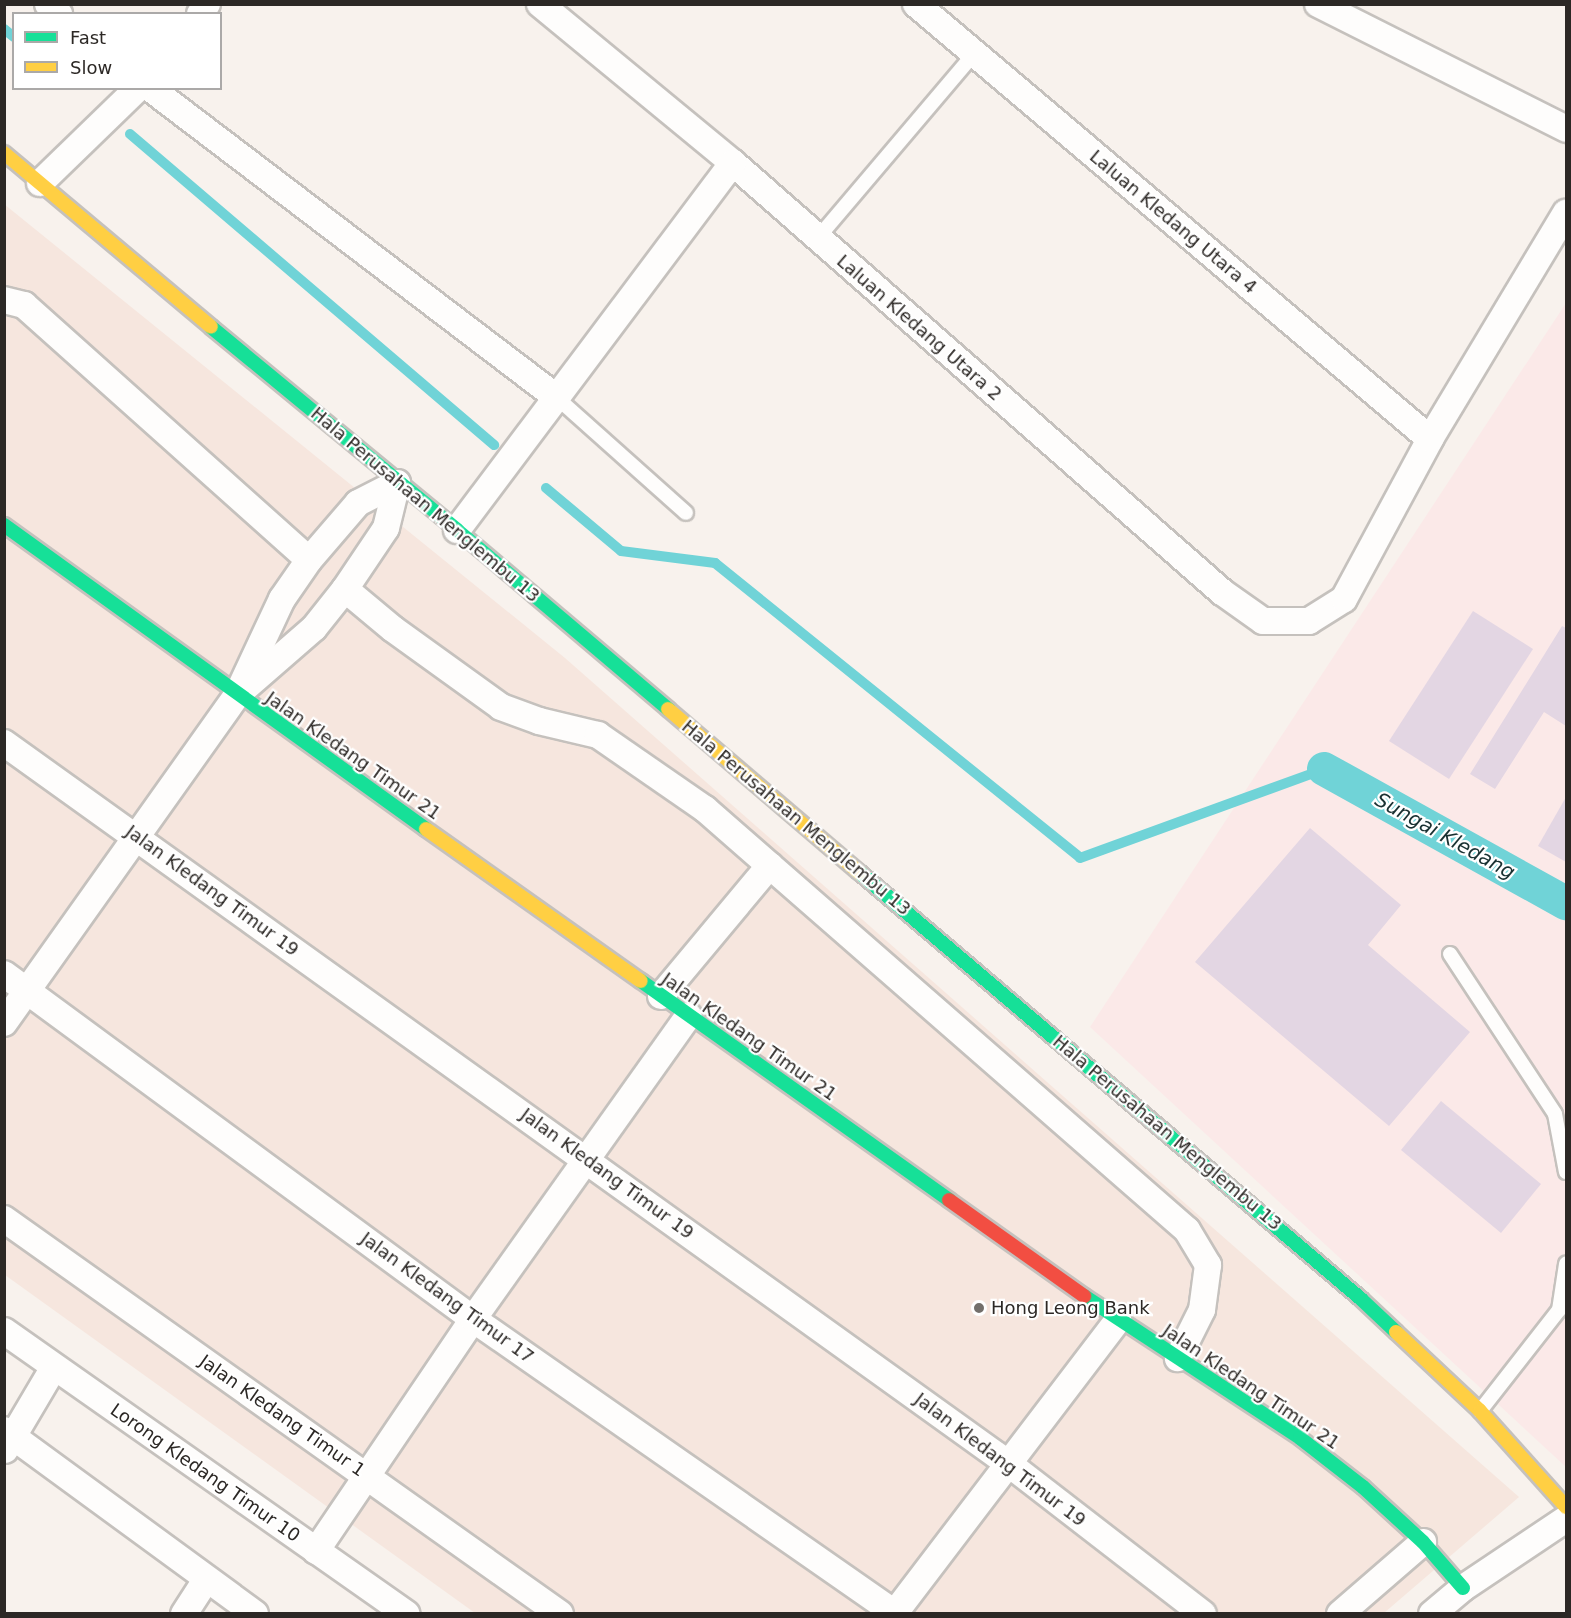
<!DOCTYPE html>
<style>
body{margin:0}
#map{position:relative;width:1571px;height:1618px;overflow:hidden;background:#f8f2ed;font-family:"DejaVu Sans",sans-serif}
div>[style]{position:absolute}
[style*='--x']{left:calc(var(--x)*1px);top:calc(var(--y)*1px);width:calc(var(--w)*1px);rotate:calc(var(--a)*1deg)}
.commercial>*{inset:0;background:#f6e6de}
.industrial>*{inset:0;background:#fbe9e8}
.stream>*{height:10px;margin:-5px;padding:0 5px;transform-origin:5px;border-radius:5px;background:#70d3d7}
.canal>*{height:34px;margin:-17px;padding:0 17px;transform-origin:17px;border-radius:17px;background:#70d3d7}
.building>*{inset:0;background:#e3d6e3}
.roads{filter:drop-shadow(2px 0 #c5c1bd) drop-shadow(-2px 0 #c5c1bd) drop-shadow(0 2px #c5c1bd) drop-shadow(0 -2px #c5c1bd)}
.lane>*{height:14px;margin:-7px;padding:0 7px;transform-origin:7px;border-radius:7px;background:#fefdfc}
.street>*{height:26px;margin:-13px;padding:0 13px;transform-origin:13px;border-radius:13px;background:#fefdfc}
.fast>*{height:14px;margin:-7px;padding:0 7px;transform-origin:7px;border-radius:7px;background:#16e098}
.slow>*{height:14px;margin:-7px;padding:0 7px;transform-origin:7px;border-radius:7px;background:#ffcf43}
.jam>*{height:14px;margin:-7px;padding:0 7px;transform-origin:7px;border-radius:7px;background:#f24e42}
.dots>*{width:16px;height:16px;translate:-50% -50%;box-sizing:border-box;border:3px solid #fff;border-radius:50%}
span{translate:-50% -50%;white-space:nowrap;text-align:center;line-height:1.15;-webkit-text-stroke:4.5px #fff;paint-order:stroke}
.street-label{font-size:18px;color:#2c2825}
.poi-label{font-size:18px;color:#2c2825}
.left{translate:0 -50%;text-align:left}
.water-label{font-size:20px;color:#193132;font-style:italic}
.frame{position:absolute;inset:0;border:6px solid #2c2825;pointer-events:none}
.legend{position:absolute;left:12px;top:12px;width:210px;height:78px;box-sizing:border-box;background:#fff;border:2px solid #aba9a8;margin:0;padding:8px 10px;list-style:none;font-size:18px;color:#2c2825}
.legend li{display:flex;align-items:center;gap:12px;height:30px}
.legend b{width:30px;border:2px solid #aba9a8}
</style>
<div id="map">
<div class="commercial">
<i style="clip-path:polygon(4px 204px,565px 658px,1519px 1497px,1384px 1613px,475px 1613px,5px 1275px)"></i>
</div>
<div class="industrial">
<i style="clip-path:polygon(1566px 303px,1566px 1467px,1090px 1027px)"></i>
</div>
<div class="stream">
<i style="--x:4;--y:29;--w:13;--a:39"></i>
<i style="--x:130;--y:134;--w:479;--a:40.5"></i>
<i style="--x:546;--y:488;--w:98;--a:40"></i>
<i style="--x:621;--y:551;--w:95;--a:7.3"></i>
<i style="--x:715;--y:563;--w:469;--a:38.9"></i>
<i style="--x:1080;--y:858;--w:260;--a:-20"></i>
</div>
<div class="canal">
<i style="--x:1324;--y:769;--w:277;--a:29"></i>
</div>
<div class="building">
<i style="clip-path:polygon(1473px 611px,1533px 649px,1449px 779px,1389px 741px)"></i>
<i style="clip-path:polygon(1562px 626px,1566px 628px,1566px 726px,1544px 712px,1495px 789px,1470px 774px)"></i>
<i style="clip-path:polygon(1566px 797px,1566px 862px,1538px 846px)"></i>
<i style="clip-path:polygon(1310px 828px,1401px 905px,1368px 945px,1470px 1032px,1389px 1126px,1195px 962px)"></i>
<i style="clip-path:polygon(1441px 1101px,1541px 1184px,1501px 1233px,1401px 1150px)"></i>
</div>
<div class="roads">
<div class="lane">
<i style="--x:817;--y:239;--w:243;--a:-49.7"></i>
<i style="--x:556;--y:397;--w:174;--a:41.7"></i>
<i style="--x:1450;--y:954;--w:191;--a:56.7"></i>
<i style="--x:1555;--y:1114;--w:59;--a:79.3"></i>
<i style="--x:1480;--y:1411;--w:128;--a:-52"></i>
<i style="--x:1559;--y:1310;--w:47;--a:-81.3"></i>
</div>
<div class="street">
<i style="--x:48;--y:4;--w:15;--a:42"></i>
<i style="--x:540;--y:4;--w:250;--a:39.5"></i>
<i style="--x:733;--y:163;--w:651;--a:41.26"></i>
<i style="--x:1222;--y:592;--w:50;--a:35.3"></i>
<i style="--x:1263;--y:621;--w:46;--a:0"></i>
<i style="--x:1309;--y:621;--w:41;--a:-32.2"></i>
<i style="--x:1344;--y:599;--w:182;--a:-61.7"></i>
<i style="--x:1430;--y:439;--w:264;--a:-59"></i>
<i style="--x:916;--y:4;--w:673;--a:40.24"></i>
<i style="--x:1318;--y:4;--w:278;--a:26.7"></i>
<i style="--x:200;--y:14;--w:12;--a:-55"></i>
<i style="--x:150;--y:88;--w:510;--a:37.27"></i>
<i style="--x:40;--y:183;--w:136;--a:-44.1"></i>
<i style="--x:4;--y:300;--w:21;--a:14"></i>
<i style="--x:24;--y:305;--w:382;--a:41.8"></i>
<i style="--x:457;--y:530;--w:459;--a:-53.1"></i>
<i style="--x:345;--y:589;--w:62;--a:39.8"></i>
<i style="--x:393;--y:629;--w:133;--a:35.8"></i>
<i style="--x:501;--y:707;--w:40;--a:20.2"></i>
<i style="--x:539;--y:721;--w:61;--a:13.3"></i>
<i style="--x:598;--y:735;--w:130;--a:34.7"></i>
<i style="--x:705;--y:809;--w:640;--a:41.14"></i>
<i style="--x:1187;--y:1230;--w:41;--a:59"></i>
<i style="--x:1208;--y:1265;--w:45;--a:97.6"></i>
<i style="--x:1202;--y:1310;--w:54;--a:116.6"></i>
<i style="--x:245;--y:688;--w:91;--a:-41"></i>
<i style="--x:314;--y:628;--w:50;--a:-51.5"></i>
<i style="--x:345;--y:589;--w:73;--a:-56.1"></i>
<i style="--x:386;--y:528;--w:46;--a:-76.3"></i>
<i style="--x:4;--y:743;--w:1237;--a:35.66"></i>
<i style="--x:1009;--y:1464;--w:245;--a:37.7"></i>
<i style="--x:4;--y:974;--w:582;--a:36.34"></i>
<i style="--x:473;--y:1319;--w:516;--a:34.89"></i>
<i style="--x:661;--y:996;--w:170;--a:-50.2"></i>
<i style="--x:4;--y:1023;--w:402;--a:-54.6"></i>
<i style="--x:237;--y:695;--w:106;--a:-64.9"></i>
<i style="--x:282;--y:599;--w:47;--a:-55.3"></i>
<i style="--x:309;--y:560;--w:75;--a:-49.3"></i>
<i style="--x:358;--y:503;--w:44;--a:-27.1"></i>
<i style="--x:4;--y:1219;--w:682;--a:35.39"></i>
<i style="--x:4;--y:1331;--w:492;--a:35.1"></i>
<i style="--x:4;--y:1430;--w:311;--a:36.2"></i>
<i style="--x:5;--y:1450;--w:96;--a:-59.4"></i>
<i style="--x:316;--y:1551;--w:280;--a:-55.9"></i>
<i style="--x:473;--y:1319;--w:372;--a:-54.6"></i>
<i style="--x:184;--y:1614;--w:40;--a:-57.1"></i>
<i style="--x:894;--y:1614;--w:370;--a:-52.7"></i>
<i style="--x:1340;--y:1614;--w:110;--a:-40.9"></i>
<i style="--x:1432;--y:1614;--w:40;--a:-40"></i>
<i style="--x:1463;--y:1588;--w:124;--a:-33.8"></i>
</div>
<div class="fast">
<i style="--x:211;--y:327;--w:319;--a:39.5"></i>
<i style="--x:457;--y:530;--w:277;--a:40.3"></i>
<i style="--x:4;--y:525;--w:520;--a:35.77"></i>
<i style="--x:859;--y:872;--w:659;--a:40.38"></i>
<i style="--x:1361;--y:1299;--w:48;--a:43.3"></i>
<i style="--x:641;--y:981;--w:378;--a:35.4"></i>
<i style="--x:1084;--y:1296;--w:258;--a:33.3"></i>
<i style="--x:1300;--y:1438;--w:80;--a:37.9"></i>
<i style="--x:1363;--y:1487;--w:81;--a:42.5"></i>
<i style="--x:1423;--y:1542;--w:61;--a:49"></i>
</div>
<div class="slow">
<i style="--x:4;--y:153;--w:270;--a:40"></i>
<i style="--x:668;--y:709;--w:251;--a:40.5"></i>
<i style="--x:426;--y:829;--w:263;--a:35.3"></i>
<i style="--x:1396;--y:1332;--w:115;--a:43.2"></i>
<i style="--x:1480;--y:1411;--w:129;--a:48.1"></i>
</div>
<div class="jam">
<i style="--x:949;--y:1200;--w:166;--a:35.4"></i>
</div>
</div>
<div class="dots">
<i style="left:979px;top:1308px;background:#736f6b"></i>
</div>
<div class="street-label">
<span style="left:1173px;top:222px;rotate:40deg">Laluan Kledang Utara 4</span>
<span style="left:919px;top:328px;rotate:41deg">Laluan Kledang Utara 2</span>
<span style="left:425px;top:505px;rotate:40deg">Hala Perusahaan Menglembu 13</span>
<span style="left:353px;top:756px;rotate:35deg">Jalan Kledang Timur 21</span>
<span style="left:796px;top:818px;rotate:40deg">Hala Perusahaan Menglembu 13</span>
<span style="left:212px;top:891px;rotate:36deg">Jalan Kledang Timur 19</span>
<span style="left:749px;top:1037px;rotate:35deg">Jalan Kledang Timur 21</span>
<span style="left:1167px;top:1133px;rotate:40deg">Hala Perusahaan Menglembu 13</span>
<span style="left:607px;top:1174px;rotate:36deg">Jalan Kledang Timur 19</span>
<span style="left:447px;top:1298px;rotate:36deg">Jalan Kledang Timur 17</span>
<span style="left:1251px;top:1387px;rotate:34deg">Jalan Kledang Timur 21</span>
<span style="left:282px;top:1416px;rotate:35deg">Jalan Kledang Timur 1</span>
<span style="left:1000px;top:1460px;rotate:37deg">Jalan Kledang Timur 19</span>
<span style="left:205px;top:1473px;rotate:35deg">Lorong Kledang Timur 10</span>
</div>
<div class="poi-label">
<span class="left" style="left:991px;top:1308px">Hong Leong Bank</span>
</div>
<div class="water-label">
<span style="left:1445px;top:836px;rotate:29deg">Sungai Kledang</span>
</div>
<div class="frame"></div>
<ul class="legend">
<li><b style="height:8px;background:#16e098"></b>Fast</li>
<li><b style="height:8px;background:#ffcf43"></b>Slow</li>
</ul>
</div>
